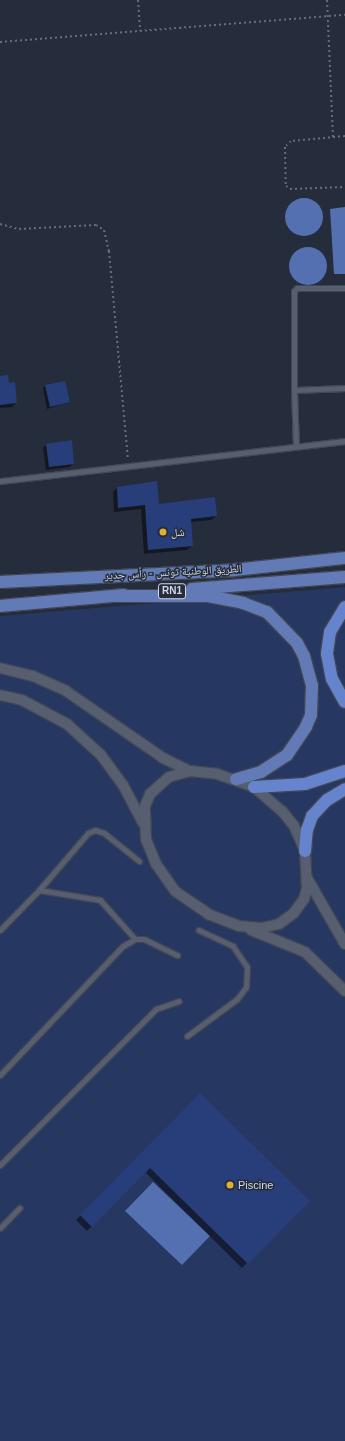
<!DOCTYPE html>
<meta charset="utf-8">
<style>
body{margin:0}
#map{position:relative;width:345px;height:1441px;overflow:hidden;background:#252c3b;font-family:Helvetica,"Noto Naskh Arabic",sans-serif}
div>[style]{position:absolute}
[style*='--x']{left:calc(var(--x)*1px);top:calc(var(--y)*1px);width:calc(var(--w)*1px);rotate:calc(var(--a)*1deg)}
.green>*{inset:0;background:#263761}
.water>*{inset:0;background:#5570b1}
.round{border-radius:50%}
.shadow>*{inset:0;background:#0007}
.building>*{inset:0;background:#283e7a}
.path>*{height:2px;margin-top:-1px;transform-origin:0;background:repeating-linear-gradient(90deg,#666c79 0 2px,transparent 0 5px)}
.roads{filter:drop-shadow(1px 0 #414754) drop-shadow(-1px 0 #414754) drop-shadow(0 1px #414754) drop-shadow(0 -1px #414754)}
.service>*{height:5px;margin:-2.5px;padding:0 2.5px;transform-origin:2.5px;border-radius:2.5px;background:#565e70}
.minor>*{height:10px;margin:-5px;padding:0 5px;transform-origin:5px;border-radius:5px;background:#565e70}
.primary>*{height:12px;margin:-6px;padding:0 6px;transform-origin:6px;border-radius:6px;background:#627bb7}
.trunk>*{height:12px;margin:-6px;padding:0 6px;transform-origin:6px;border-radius:6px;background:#6684ce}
.dots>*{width:11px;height:11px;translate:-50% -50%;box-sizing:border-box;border:2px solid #252c3b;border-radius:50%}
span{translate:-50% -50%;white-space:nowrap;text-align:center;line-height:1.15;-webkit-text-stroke:3px #252c3b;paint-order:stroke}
.shield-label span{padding:1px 3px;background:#252c3b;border:1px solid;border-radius:3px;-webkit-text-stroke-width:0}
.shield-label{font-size:10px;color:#d3d8e2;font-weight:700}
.poi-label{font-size:11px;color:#d3d8e2}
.left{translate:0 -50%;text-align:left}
.street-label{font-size:11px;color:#d3d8e2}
</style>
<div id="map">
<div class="green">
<i style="clip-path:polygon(345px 587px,345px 1441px,0 1441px,0 616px)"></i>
</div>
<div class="water">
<i class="round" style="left:285px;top:198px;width:38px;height:38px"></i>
<i style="clip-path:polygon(345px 207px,345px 274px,334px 274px,330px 209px)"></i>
<i class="round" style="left:289px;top:247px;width:38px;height:38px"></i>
<i style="clip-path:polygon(153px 1182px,210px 1236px,182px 1265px,125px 1211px)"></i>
</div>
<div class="shadow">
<i style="clip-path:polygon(0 377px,8px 384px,16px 403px,12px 407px,0 408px)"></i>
<i style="clip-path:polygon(45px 386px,69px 402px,47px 409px,43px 388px)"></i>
<i style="clip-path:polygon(46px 445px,73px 463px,70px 467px,46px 470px,43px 448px)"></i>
<i style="clip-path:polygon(117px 488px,158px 505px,216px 516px,211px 520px,190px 522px,192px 546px,187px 550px,144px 554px,141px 509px,114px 512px,113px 492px)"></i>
<i style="clip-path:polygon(200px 1094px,308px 1201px,242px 1268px,145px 1172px,87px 1231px,76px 1220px)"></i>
</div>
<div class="building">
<i style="clip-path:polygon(8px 375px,9px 383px,15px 382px,17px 403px,0 405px,0 376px)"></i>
<i style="clip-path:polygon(65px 381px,70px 402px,50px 407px,45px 385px)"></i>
<i style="clip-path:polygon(72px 440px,74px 464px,49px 467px,46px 444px)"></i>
<i style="clip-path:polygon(157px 481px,159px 504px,215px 497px,217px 516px,191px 519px,193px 546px,148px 550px,145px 505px,118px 508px,117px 487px)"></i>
<i style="clip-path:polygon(200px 1093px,310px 1201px,248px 1264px,150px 1168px,92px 1227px,80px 1215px)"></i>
</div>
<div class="path">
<i style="--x:138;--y:0;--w:31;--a:86"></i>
<i style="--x:327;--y:0;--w:137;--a:87.5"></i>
<i style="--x:0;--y:42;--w:346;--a:-4.5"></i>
<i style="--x:345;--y:136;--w:54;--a:174.7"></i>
<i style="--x:291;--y:141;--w:8;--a:135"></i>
<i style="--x:285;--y:147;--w:39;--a:89"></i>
<i style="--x:286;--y:186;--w:5;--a:37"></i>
<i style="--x:290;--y:189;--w:55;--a:-2.1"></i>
<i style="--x:0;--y:224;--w:20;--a:15"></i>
<i style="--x:19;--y:229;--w:77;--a:-3"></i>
<i style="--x:96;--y:225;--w:9;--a:32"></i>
<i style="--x:104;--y:230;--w:22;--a:77"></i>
<i style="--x:109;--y:251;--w:209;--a:84.8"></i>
</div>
<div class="roads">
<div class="service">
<i style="--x:345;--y:288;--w:48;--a:180"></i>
<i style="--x:297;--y:288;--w:4;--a:135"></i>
<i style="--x:294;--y:291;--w:99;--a:90"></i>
<i style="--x:294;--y:390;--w:51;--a:-2.2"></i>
<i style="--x:294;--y:390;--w:56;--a:88"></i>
<i style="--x:0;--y:481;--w:347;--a:-6.6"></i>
<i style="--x:39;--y:890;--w:62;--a:9.3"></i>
<i style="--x:100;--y:900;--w:52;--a:48.1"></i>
<i style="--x:0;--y:930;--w:56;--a:-45.7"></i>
<i style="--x:39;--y:890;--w:75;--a:-49.3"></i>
<i style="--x:88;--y:833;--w:8;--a:-23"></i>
<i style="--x:95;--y:830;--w:9;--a:18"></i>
<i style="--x:104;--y:833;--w:45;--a:38.7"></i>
<i style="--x:187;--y:1036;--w:62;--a:-36.5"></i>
<i style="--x:237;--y:999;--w:15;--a:-53"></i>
<i style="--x:246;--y:987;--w:20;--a:-87"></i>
<i style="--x:247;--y:967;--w:25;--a:-124"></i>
<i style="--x:233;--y:946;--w:38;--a:-155"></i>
<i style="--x:0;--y:1075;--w:178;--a:-46.4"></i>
<i style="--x:123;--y:946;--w:14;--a:-30"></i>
<i style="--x:135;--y:939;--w:9;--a:0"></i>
<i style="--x:144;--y:939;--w:37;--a:26"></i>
<i style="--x:0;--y:1165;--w:221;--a:-45"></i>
<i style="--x:156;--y:1009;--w:24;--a:-19"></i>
<i style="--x:0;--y:1228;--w:28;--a:-46"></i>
</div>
<div class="minor">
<i style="--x:0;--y:668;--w:34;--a:14"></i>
<i style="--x:33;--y:676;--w:36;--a:24"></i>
<i style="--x:66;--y:691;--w:118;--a:34.6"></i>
<i style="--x:163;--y:758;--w:30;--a:26"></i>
<i style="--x:0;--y:695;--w:23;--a:13"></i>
<i style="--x:22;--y:700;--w:51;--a:28.1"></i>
<i style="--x:67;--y:724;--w:46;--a:42.4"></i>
<i style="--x:101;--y:755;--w:37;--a:54"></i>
<i style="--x:123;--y:785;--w:43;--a:62.2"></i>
<i style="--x:190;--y:771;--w:27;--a:6"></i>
<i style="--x:217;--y:774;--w:39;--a:19"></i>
<i style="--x:254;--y:787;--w:37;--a:41"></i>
<i style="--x:282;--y:811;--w:19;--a:51"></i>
<i style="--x:294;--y:826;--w:27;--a:66"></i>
<i style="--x:305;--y:851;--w:37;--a:87"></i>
<i style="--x:307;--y:888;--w:11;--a:105"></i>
<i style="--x:304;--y:899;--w:17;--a:126"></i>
<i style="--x:294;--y:913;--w:19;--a:144"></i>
<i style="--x:279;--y:924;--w:18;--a:167"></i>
<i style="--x:261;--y:928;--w:22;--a:-175"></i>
<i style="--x:239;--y:926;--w:31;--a:-159"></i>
<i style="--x:210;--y:915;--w:42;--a:-145.6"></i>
<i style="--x:175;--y:891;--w:33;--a:-125"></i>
<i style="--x:156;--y:864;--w:27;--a:-112"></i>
<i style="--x:146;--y:839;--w:33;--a:-92"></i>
<i style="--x:145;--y:806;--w:13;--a:-67"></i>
<i style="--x:150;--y:794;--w:25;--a:-42"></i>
<i style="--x:169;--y:777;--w:22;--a:-16"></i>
<i style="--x:307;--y:878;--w:76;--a:60.1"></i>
<i style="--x:251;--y:930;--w:58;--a:22.2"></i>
<i style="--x:305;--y:952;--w:56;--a:44.3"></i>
</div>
<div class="primary">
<i style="--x:0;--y:582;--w:234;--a:-2.9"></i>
<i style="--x:234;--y:570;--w:112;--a:-6.2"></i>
<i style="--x:192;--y:589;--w:153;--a:-4.5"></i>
<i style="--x:117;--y:596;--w:91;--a:0"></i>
<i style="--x:208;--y:596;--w:36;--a:11"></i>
<i style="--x:243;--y:603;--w:26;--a:21"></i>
<i style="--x:267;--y:612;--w:43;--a:45.9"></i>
<i style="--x:297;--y:643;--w:15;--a:62"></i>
<i style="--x:304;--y:656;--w:30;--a:75"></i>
<i style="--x:312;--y:685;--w:30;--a:92"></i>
<i style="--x:311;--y:715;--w:13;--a:113"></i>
<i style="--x:306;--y:727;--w:34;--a:124"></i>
<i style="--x:287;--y:755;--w:31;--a:147"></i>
<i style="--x:261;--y:772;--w:26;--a:164"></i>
<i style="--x:0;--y:606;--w:124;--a:-5.1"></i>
</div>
<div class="trunk">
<i style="--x:345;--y:607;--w:29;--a:121"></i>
<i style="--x:330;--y:632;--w:22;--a:98"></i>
<i style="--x:327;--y:654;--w:25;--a:79"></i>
<i style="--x:332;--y:679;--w:26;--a:61"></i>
<i style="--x:254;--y:787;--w:51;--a:-3.4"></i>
<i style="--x:305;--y:784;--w:42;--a:-18"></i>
<i style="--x:305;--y:851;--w:21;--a:-85"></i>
<i style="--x:307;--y:830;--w:15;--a:-70"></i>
<i style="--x:312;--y:816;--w:22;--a:-47"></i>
<i style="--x:327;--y:800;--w:21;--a:-31"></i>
</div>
</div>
<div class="dots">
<i style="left:163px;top:532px;background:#e0b034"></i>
<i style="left:230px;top:1185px;background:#e0b034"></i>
</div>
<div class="shield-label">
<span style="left:172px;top:591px">RN1</span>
</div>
<div class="poi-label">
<span class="left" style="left:171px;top:532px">شل</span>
<span class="left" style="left:238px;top:1185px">Piscine</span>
</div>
<div class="street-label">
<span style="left:173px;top:572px;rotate:-3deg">الطريق الوطنية تونس - رأس جدير</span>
</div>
</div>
